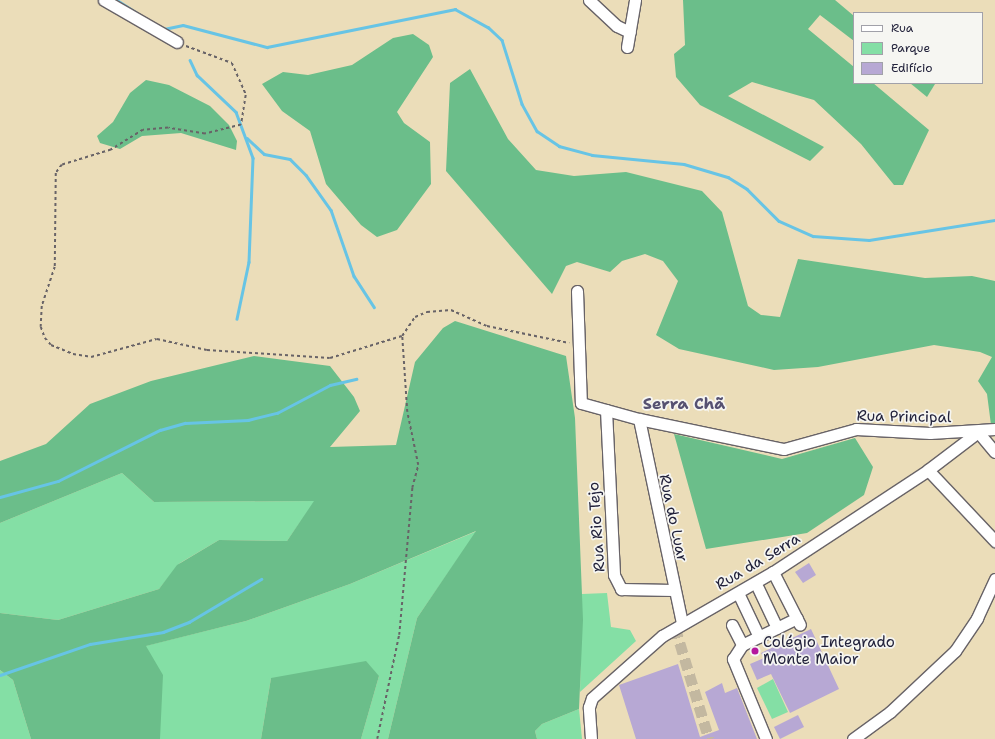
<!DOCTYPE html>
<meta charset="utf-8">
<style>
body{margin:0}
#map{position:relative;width:995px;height:739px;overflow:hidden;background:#ebddb9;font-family:"Shantell Sans",sans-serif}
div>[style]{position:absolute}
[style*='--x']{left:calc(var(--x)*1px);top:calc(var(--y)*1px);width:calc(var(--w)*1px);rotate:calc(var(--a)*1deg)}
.green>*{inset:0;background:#84dfa5}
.forest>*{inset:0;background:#6bbe8a}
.stream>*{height:2.5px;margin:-1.25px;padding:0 1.25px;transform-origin:1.25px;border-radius:1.25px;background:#67c4e5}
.building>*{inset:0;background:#b7a8d4}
.minor-tunnel>*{height:11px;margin-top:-5.5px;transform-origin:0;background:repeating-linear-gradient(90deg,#c3b8a0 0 11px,transparent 0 16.5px)}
.path>*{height:1.5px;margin-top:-0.75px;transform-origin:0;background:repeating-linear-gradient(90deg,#686367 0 3px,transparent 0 6px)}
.roads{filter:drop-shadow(1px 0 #686367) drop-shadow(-1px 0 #686367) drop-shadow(0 1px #686367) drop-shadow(0 -1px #686367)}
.minor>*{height:11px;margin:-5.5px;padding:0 5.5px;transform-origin:5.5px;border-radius:5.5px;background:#fff}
.dots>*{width:11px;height:11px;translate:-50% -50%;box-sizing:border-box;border:2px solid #f6f6f2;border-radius:50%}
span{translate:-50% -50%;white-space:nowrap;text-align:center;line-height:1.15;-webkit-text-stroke:3.5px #f6f6f2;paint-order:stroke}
.street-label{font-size:15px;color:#22223b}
.poi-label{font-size:15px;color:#22223b}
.left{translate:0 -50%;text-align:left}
.neighbourhood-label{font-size:16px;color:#565171;font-weight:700}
.legend{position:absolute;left:853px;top:12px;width:130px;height:72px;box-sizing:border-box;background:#f6f6f2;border:1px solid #a1a1a9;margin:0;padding:5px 7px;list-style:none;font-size:12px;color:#22223b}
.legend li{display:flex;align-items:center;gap:8px;height:20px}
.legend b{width:20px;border:1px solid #a1a1a9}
</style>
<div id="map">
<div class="green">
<i style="clip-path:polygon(122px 473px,154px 502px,315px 501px,287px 541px,219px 540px,180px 563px,159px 589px,58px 620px,0 613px,0 523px)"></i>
<i style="clip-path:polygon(477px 531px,417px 618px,388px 739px,361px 739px,379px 676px,271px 678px,261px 739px,160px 739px,145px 646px,246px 621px,350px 584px)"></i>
<i style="clip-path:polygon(607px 593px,611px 627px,630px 630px,636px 641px,580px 692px,582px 594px)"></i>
<i style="clip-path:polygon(0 670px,13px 680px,31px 739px,0 739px)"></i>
<i style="clip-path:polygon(773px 679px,788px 712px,772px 719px,757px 688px)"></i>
<i style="clip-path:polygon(579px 709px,582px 739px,537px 739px,535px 731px,542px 724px)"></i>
</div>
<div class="forest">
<i style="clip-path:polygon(683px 0,835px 0,854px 16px,854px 41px,820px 15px,808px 29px,854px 67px,854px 83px,873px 83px,929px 130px,903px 185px,894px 185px,861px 144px,814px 100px,752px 82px,728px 96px,824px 147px,810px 161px,700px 105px,676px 77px,674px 54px,685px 45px)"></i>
<i style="clip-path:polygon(413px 34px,429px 45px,433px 57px,397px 112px,404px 123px,430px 142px,431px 184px,397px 230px,377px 237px,361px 225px,326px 184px,310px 131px,282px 111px,262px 84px,283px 72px,308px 75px,352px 65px,393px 38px)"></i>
<i style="clip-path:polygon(470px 69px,508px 139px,536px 170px,574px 176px,626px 172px,702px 191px,722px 212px,748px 306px,761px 315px,780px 317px,798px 259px,925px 278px,972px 276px,995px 281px,995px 424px,991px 425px,987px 394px,978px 381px,992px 357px,980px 352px,934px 345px,818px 367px,774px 370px,679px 349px,656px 335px,678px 281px,663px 261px,645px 254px,622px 261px,610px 272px,577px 262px,566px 266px,552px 294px,446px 171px,450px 83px)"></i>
<i style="clip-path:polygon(146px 80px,169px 85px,210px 106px,229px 125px,237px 141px,236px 150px,181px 133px,142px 136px,120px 149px,100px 143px,97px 136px,113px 122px,130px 93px)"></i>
<i style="clip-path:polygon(910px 83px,933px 83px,935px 84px,927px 97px)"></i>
<i style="clip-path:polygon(455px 321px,566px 356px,575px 418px,583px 620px,579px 709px,542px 724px,535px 731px,537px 739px,388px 739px,417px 618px,476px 531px,350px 584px,246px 621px,146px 646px,163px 675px,160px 739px,31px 739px,13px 680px,0 670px,0 613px,58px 620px,159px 589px,177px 565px,219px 540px,287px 541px,314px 501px,154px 502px,122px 473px,0 523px,0 461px,46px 444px,90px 404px,151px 381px,254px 356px,330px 366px,354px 397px,360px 411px,330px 447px,396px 445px,415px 362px,443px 328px)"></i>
<i style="clip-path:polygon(674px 434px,782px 459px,855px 438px,873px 467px,864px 495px,807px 533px,706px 549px)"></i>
<i style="clip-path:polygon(366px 661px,379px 676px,361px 739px,261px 739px,271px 678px)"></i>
</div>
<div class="stream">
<i style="--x:117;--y:0;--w:30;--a:33"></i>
<i style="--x:164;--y:29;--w:19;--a:-12"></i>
<i style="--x:183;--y:25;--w:87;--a:14.7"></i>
<i style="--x:267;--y:47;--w:192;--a:-11.4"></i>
<i style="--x:455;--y:9;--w:38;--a:29"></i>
<i style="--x:488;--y:27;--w:19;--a:43"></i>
<i style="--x:502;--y:40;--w:67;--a:72.6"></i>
<i style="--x:522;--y:104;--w:31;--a:61"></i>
<i style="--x:537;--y:131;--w:27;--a:34"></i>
<i style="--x:559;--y:146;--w:34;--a:15"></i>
<i style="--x:592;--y:155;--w:92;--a:5.6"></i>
<i style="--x:684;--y:164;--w:46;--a:16.5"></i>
<i style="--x:728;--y:177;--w:22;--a:32"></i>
<i style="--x:747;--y:189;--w:45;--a:45"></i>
<i style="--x:779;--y:221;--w:37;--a:24"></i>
<i style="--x:813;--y:236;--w:56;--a:4.1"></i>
<i style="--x:869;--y:240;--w:128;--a:-9"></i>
<i style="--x:190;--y:60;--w:17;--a:65"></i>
<i style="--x:197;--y:75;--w:54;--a:43.5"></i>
<i style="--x:236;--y:112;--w:49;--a:69.7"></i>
<i style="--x:253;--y:158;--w:104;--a:92.2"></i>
<i style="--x:249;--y:262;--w:58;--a:101.9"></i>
<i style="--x:247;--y:138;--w:23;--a:43"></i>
<i style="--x:264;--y:154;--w:26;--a:11"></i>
<i style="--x:290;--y:159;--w:23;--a:45"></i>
<i style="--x:306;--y:175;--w:43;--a:54.5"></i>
<i style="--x:331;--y:210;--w:70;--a:70.8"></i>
<i style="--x:354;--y:276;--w:37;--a:57"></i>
<i style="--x:0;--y:497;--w:60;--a:-15.4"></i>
<i style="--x:58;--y:481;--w:114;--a:-26.6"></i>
<i style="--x:160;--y:430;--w:26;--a:-16"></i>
<i style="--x:185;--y:423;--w:63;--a:-2.7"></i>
<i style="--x:248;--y:420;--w:30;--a:-14"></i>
<i style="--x:277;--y:413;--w:60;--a:-27.8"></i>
<i style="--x:330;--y:385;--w:27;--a:-13"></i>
<i style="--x:0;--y:675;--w:95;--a:-19"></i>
<i style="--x:90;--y:644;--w:74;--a:-9.3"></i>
<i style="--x:163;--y:632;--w:28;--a:-21"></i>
<i style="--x:189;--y:622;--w:84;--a:-30.8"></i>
</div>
<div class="building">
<i style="clip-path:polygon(809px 563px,816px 575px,803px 583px,795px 572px)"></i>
<i style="clip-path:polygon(811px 629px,839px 689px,790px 713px,771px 674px,757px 680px,750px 664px,764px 658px,761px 653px)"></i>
<i style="clip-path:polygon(678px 664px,700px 737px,719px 730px,705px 692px,722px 683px,725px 693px,737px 688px,757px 739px,636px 739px,619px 685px)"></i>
<i style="clip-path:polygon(798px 715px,804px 727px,780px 739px,774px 727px)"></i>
</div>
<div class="minor-tunnel">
<i style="--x:675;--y:627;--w:117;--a:73.1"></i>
</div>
<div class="path">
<i style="--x:186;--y:46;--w:49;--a:20.3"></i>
<i style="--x:232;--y:63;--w:35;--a:66"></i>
<i style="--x:246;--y:95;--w:30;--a:99"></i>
<i style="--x:241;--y:125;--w:37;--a:166"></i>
<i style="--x:205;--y:134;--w:37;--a:-171"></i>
<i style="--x:168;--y:128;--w:25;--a:175"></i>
<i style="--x:143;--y:130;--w:38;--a:148"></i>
<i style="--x:111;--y:150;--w:51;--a:163"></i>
<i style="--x:62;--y:165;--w:10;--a:127"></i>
<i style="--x:56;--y:173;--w:94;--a:90.6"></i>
<i style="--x:55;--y:267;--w:41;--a:108.4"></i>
<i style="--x:42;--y:306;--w:21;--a:93"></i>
<i style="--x:41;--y:327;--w:12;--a:70"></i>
<i style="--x:45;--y:338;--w:9;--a:49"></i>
<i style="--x:51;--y:345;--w:24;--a:22"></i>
<i style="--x:73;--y:354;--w:18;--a:9"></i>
<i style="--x:91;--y:357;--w:68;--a:-15.3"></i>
<i style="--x:157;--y:339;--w:51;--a:12.4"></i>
<i style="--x:207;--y:350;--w:123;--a:3.7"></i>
<i style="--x:330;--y:358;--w:75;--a:-17"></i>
<i style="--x:377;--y:739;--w:106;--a:-78.1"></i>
<i style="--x:399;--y:635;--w:148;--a:-84.9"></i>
<i style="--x:412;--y:488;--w:24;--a:-75"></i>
<i style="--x:418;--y:465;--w:54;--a:-101.7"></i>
<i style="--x:407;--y:412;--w:76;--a:-93.8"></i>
<i style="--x:402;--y:336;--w:23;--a:-56"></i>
<i style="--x:415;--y:317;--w:13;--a:-23"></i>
<i style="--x:427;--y:312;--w:24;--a:-5"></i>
<i style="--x:451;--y:310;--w:39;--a:24"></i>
<i style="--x:487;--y:326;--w:84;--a:11.7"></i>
</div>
<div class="roads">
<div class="minor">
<i style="--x:104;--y:0;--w:84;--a:29.9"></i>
<i style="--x:589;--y:0;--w:38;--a:43"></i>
<i style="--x:617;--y:26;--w:14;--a:25"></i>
<i style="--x:627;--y:47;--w:48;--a:-80.3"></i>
<i style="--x:577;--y:291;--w:112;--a:88"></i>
<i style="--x:581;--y:403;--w:60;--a:15.4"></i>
<i style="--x:639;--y:419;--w:148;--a:11.7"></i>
<i style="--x:784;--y:449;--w:75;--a:-15.5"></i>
<i style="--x:856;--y:429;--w:74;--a:3.1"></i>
<i style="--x:930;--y:433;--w:65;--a:-3.5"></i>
<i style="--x:606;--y:410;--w:165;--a:87.2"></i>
<i style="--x:614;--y:575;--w:16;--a:63"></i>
<i style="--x:621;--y:589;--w:52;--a:1.1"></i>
<i style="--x:639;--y:419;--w:208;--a:78.1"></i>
<i style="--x:928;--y:470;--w:98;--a:46.7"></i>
<i style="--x:773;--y:572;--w:59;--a:63"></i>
<i style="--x:758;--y:588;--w:44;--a:64.6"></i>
<i style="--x:740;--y:597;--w:44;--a:64.6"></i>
<i style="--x:732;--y:625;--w:22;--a:63"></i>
<i style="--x:591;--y:739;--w:32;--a:-94"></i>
<i style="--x:589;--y:707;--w:9;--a:-72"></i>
<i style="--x:592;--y:698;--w:94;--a:-41.5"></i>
<i style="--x:662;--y:636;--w:128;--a:-30"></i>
<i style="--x:773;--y:572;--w:186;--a:-33.3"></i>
<i style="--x:928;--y:470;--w:63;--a:-37.2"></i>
<i style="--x:978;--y:432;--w:26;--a:50"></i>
<i style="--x:766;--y:739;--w:87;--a:-112.4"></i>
<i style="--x:733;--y:659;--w:17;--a:-57"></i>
<i style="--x:742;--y:645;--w:61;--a:-26.1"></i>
<i style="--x:853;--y:739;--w:46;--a:-36.1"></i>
<i style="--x:890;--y:712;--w:89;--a:-43.2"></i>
<i style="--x:955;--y:651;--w:40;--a:-56"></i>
<i style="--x:977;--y:618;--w:43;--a:-65.2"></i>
</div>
</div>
<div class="dots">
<i style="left:755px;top:651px;background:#b5179e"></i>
</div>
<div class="street-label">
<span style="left:904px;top:417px;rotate:1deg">Rua Principal</span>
<span style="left:673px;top:518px;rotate:78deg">Rua do Luar</span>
<span style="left:597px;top:527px;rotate:-94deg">Rua Rio Tejo</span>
<span style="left:758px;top:562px;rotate:-31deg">Rua da Serra</span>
</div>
<div class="poi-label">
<span class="left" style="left:763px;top:651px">Colégio Integrado<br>Monte Maior</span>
</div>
<div class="neighbourhood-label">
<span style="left:684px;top:404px">Serra Chã</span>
</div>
<ul class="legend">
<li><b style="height:5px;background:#fff"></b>Rua</li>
<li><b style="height:11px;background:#84dfa5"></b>Parque</li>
<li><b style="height:11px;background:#b7a8d4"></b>Edifício</li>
</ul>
</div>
